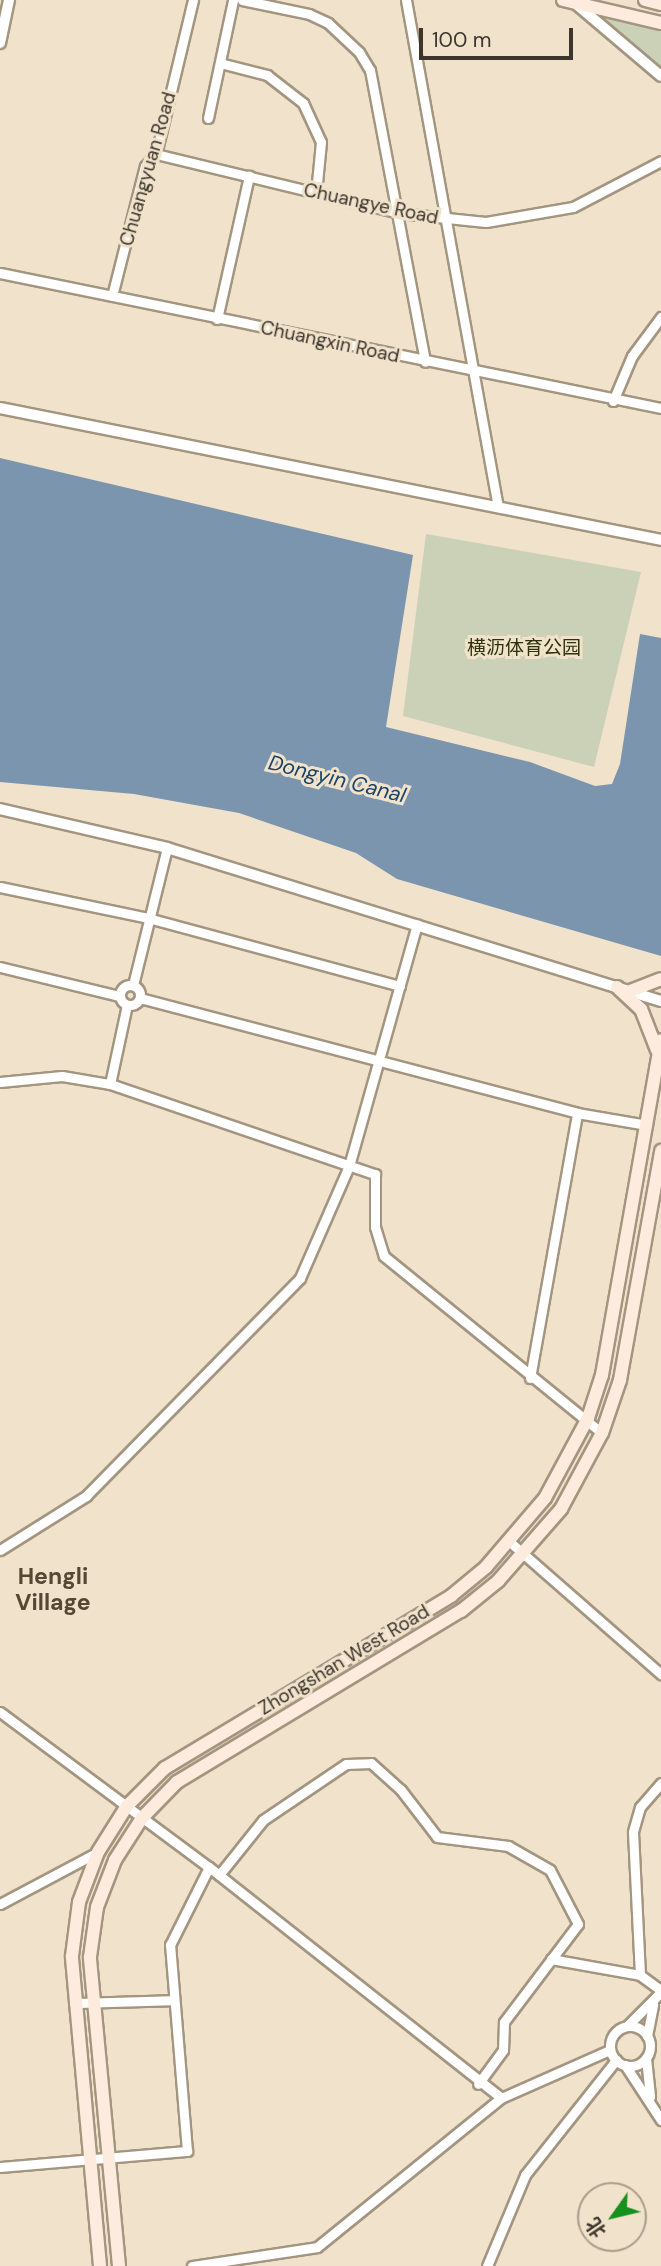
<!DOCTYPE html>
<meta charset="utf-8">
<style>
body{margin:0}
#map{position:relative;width:661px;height:2266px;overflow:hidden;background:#f1e2cb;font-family:"DM Sans","Noto Sans SC",sans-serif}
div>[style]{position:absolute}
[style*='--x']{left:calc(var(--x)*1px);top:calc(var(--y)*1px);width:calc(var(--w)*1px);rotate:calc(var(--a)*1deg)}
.green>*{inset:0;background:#cad1b6}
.water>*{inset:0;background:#7c95ae}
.roads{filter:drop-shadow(2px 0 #a39580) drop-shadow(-2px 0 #a39580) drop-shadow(0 2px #a39580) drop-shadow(0 -2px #a39580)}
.minor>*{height:9px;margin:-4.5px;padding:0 4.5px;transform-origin:4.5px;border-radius:4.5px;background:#fff}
.minor>.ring{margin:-4.5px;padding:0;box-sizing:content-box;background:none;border:9px solid #fff;border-radius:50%}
.tertiary>*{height:10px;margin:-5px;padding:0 5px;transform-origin:5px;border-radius:5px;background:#fff}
.secondary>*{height:12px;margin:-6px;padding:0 6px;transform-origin:6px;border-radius:6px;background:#fdecdd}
span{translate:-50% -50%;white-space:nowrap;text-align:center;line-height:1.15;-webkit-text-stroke:6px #f1e2cb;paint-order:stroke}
.street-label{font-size:19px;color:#3c362d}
.park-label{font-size:19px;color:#2c330a}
.water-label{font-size:21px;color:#194367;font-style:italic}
.quarter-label{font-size:23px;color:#544734;font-weight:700}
.north{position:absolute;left:577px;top:2182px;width:70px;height:70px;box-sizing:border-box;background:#f1e2cb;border:2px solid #a99d8c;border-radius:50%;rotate:236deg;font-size:19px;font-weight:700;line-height:28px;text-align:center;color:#3c362d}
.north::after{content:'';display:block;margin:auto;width:24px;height:32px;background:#17901e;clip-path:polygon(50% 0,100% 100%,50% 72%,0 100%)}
.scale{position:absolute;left:419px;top:28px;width:154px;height:32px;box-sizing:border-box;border:4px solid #3c362d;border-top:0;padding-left:9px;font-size:21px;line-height:24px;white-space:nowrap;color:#3c362d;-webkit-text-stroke:5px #f1e2cb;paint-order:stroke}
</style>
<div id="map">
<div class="green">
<i style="clip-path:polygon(576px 4px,661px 23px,661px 77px)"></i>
<i style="clip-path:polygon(426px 534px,641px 572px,594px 767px,403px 716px)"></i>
</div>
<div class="water">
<i style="clip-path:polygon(0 458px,413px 555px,386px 727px,530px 762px,595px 786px,612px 784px,620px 764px,640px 634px,661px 638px,661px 956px,397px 879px,356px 853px,239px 813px,134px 794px,0 782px)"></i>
</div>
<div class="roads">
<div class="minor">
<i style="--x:242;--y:0;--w:68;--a:11.8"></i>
<i style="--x:309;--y:14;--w:21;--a:25"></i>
<i style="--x:328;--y:23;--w:42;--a:43.1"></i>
<i style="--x:359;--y:52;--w:21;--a:59"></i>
<i style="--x:370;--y:70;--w:297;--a:79.3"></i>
<i style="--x:406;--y:0;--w:515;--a:79.72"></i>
<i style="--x:220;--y:63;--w:49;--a:14.3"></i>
<i style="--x:267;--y:75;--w:46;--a:37.9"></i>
<i style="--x:303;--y:103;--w:43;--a:65.2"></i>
<i style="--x:321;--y:142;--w:51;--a:95.6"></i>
<i style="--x:208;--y:118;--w:121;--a:-78"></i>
<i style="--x:156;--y:154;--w:250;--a:13.6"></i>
<i style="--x:399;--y:213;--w:87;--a:5.9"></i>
<i style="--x:486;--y:222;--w:88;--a:-9.8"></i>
<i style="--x:573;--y:207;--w:99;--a:-27.6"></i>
<i style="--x:0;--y:273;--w:675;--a:11.54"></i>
<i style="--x:112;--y:296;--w:134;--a:-75.8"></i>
<i style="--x:145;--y:166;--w:16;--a:-47"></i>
<i style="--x:156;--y:154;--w:158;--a:-76.5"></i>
<i style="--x:217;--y:319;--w:147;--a:-77.4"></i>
<i style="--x:613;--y:401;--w:49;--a:-67.1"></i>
<i style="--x:632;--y:356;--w:49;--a:-53.4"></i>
<i style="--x:0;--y:887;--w:151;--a:11.8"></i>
<i style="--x:148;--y:918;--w:261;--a:15.1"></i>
<i style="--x:0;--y:967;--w:122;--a:13.7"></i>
<i class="ring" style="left:120px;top:985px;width:11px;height:11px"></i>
<i style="--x:133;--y:985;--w:141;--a:-76.1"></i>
<i style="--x:140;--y:998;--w:452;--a:14.7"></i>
<i style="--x:577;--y:1113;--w:71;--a:9.7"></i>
<i style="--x:0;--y:1082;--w:62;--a:-5.5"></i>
<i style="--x:62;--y:1076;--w:49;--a:9.5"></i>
<i style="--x:110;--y:1084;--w:280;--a:18.8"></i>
<i style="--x:375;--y:1174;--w:53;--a:90"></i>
<i style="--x:375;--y:1227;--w:30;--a:73"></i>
<i style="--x:384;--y:1256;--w:281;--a:39.1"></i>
<i style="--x:110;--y:1084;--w:81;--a:-77.9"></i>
<i style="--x:530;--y:1378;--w:269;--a:-79.9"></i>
<i style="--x:510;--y:1542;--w:201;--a:41.2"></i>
<i style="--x:0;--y:1550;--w:102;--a:-32.1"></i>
<i style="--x:86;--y:1496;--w:305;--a:-45.5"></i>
<i style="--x:300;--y:1278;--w:122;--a:-66.4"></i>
<i style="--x:349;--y:1166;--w:251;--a:-74.3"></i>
<i style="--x:0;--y:1712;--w:260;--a:36.6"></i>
<i style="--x:209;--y:1867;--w:372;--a:38.3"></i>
<i style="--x:661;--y:1783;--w:32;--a:131"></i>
<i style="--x:640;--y:1807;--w:26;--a:106"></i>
<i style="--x:633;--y:1832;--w:143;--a:87.2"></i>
<i style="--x:640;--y:1975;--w:26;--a:36"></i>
<i style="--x:219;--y:1875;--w:70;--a:-51.3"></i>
<i style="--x:263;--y:1820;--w:100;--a:-34"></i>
<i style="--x:346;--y:1764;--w:25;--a:-2"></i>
<i style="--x:371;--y:1763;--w:40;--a:42"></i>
<i style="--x:401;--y:1790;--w:59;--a:52.5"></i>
<i style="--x:437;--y:1837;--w:72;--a:7.2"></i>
<i style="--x:508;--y:1846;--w:48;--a:29.7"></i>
<i style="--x:550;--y:1870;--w:61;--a:62.6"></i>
<i style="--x:578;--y:1924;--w:123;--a:127.1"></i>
<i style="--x:504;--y:2022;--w:28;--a:92"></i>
<i style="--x:503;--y:2050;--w:42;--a:126.3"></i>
<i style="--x:0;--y:1904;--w:111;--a:-28"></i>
<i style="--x:551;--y:1959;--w:90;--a:10.2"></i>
<i style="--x:74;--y:2003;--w:100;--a:-1.7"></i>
<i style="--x:628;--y:2025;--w:47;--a:-45"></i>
<i class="ring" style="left:610px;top:2026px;width:31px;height:31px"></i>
<i style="--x:647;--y:2036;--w:32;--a:-79"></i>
<i style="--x:646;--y:2058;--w:39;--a:84"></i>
<i style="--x:625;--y:2065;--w:66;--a:56.8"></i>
<i style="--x:0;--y:2167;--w:188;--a:-4.9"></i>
<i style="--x:187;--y:2151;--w:207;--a:-94.7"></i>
<i style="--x:170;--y:1945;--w:87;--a:-63.4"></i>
<i style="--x:192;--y:2266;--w:126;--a:-8.6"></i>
<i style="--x:317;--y:2247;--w:237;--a:-39"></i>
<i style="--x:501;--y:2098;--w:119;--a:-23.8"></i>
<i style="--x:487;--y:2266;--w:99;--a:-67.3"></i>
<i style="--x:525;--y:2175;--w:147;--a:-51.6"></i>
</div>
<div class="tertiary">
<i style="--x:576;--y:4;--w:111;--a:40.3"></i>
<i style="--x:0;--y:43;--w:44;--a:-78.2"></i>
<i style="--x:0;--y:408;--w:674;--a:11.29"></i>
<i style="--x:0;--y:809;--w:171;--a:13.1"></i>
<i style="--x:167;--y:848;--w:517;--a:17.21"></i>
</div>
<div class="secondary">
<i style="--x:563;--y:0;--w:101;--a:13.2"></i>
<i style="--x:645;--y:0;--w:16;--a:14"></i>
<i style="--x:617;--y:987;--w:33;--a:43"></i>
<i style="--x:641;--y:1009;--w:44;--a:68.7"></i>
<i style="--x:630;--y:991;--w:33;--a:-21"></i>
<i style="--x:100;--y:2266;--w:311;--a:-95.2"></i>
<i style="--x:72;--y:1956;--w:54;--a:-82.6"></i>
<i style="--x:79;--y:1902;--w:53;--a:-69.2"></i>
<i style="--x:98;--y:1852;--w:54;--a:-57.8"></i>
<i style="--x:127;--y:1806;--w:54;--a:-45"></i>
<i style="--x:165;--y:1768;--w:334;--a:-31"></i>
<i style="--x:451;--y:1596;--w:45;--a:-39.6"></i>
<i style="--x:486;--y:1567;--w:91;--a:-49.5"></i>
<i style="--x:545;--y:1498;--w:91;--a:-61.7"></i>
<i style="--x:588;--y:1418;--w:45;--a:-72"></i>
<i style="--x:602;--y:1375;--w:340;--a:-80"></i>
<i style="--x:119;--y:2266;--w:310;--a:-95.4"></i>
<i style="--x:90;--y:1957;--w:50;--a:-82"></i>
<i style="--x:97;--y:1907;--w:50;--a:-69"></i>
<i style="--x:115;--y:1860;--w:50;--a:-57.3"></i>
<i style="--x:142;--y:1818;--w:50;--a:-45.8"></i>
<i style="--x:177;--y:1782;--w:332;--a:-31.1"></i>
<i style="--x:461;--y:1611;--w:48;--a:-39"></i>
<i style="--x:498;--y:1581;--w:96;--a:-48.8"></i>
<i style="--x:561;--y:1509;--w:86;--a:-61.7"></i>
<i style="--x:602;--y:1433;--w:56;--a:-71.2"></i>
<i style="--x:620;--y:1380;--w:233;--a:-79.8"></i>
</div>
</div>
<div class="street-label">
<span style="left:148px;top:169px;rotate:-74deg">Chuangyuan Road</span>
<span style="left:371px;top:204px;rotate:12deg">Chuangye Road</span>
<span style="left:330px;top:342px;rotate:12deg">Chuangxin Road</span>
<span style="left:344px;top:1660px;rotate:-31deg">Zhongshan West Road</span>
</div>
<div class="park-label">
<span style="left:524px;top:648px">横沥体育公园</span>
</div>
<div class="water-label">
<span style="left:337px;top:779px;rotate:14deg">Dongyin Canal</span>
</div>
<div class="quarter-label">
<span style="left:53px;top:1589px">Hengli<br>Village</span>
</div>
<div class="north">北</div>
<div class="scale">100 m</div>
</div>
